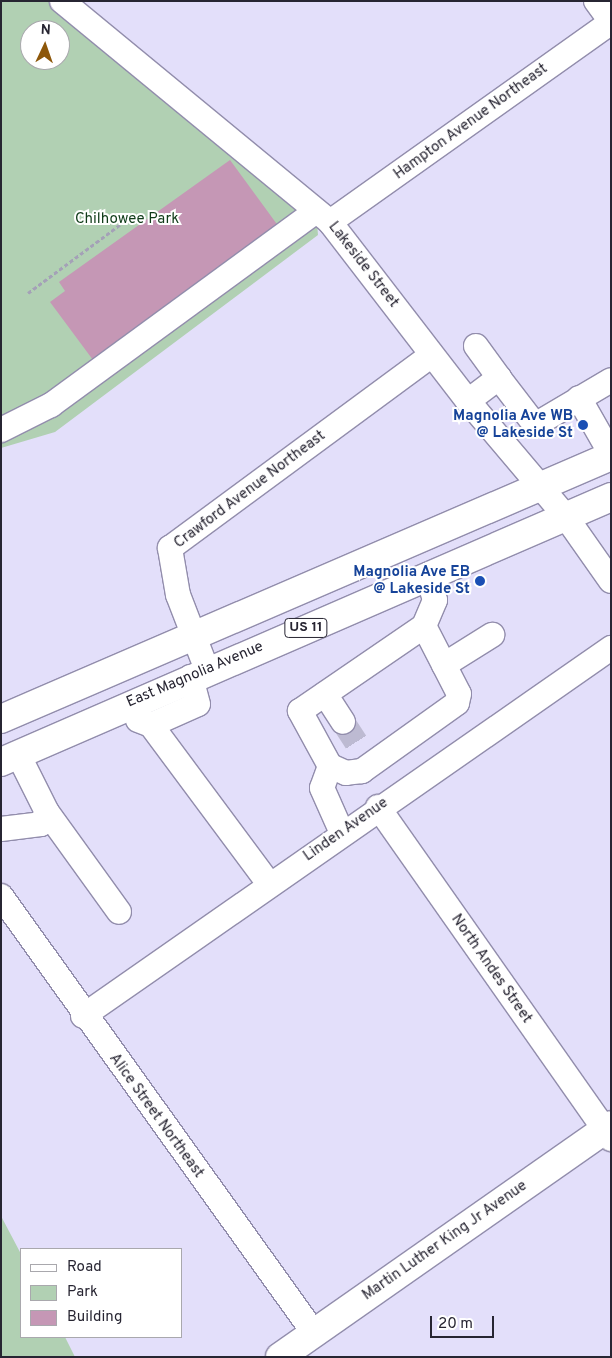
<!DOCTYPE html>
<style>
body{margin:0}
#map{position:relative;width:612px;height:1358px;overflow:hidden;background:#e3dffa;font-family:Overpass,sans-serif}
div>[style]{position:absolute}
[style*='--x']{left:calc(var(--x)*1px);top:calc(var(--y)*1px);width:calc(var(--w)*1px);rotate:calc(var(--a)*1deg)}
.green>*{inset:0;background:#b1d0b3}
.building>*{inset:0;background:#c597b5}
.minor-tunnel>*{height:24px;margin-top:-12px;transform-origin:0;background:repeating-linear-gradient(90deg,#bdbad2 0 24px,transparent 0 36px)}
.path>*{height:3px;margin-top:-1.5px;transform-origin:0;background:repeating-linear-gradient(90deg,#a4a1b7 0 4px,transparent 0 6.5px)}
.roads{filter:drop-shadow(1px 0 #928dac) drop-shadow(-1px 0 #928dac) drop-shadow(0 1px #928dac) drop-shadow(0 -1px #928dac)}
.minor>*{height:24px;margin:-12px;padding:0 12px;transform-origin:12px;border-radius:12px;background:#fff}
.major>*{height:28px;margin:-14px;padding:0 14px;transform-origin:14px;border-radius:14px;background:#fff}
.dots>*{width:14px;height:14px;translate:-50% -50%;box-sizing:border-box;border:2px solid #fff;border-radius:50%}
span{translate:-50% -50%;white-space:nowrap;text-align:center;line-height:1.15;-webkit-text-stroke:4px #fff;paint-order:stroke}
.shield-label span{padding:1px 4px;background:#fff;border:1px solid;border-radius:4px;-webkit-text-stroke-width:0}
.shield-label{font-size:14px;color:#272532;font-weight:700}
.street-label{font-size:15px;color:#272532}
.park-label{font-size:15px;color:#103c19}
.transit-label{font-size:15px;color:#164399;font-weight:700}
.right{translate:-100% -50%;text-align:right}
.frame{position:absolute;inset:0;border:2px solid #272532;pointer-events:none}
.legend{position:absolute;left:20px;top:1248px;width:162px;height:90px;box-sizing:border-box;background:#fff;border:1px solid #a9a8ad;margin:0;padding:6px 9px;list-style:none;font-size:15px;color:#272532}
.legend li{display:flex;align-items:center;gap:10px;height:25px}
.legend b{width:25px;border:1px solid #a9a8ad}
.north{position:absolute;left:20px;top:20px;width:50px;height:50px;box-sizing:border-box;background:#fff;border:1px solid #a9a8ad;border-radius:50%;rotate:3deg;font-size:14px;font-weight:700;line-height:20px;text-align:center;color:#272532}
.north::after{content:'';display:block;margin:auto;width:18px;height:22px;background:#8d570a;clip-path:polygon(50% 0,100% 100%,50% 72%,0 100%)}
.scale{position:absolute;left:430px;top:1316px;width:64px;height:22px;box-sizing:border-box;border:2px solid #272532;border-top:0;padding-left:6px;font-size:15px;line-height:18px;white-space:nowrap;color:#272532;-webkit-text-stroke:4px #fff;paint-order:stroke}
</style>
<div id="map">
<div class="green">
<i style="clip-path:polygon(evenodd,1px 1px,62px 1px,316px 211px,318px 235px,55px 432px,1px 448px,1px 1px,30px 30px,60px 30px,60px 60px,30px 60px,30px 30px)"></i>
<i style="clip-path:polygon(1px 1216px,21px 1254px,21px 1337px,65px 1337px,75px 1357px,1px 1357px)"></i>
</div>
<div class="building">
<i style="clip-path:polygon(230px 160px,279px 227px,93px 360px,50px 302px,65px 291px,59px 282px)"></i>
</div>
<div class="minor-tunnel">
<i style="--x:343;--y:722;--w:33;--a:57"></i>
</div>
<div class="path">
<i style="--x:28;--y:293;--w:126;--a:-36.6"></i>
</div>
<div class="roads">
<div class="minor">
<i style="--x:62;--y:1;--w:347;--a:39.5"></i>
<i style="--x:330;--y:222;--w:226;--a:52.4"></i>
<i style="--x:468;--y:401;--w:152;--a:49.8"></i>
<i style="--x:566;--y:517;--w:78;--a:54.9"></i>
<i style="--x:596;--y:1;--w:26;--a:54"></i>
<i style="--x:330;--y:222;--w:345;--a:-35.4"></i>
<i style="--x:476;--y:346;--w:39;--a:54"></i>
<i style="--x:579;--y:398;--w:64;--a:60.3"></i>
<i style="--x:468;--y:401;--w:39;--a:-37"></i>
<i style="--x:499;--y:378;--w:59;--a:52.5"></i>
<i style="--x:535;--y:425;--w:88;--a:-30.6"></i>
<i style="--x:1;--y:430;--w:56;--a:-26.6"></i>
<i style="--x:51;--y:405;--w:328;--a:-36.2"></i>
<i style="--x:424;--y:626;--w:76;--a:62.8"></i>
<i style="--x:459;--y:694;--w:9;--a:103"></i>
<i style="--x:457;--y:703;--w:117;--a:144.4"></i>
<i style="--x:362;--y:771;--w:16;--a:173"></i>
<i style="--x:346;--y:773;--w:17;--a:-156"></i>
<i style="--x:330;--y:766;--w:63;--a:-118.6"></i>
<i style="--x:300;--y:711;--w:150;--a:-34.4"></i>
<i style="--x:424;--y:626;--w:28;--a:-67"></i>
<i style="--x:435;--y:600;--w:24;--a:-107"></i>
<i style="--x:444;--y:665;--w:57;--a:-32"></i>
<i style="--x:207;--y:670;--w:80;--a:-111.1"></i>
<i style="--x:178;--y:595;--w:48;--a:-99.7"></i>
<i style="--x:170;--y:548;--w:325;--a:-36.4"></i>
<i style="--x:325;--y:694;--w:33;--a:57"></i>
<i style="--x:138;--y:720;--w:14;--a:21"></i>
<i style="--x:151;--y:725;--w:51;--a:-24.1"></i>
<i style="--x:198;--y:704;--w:28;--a:-105"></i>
<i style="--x:151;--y:725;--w:198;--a:53.4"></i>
<i style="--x:330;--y:766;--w:23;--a:110"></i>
<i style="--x:322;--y:788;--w:49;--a:66"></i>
<i style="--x:378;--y:807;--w:406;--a:54.9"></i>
<i style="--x:47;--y:812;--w:123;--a:54.2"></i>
<i style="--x:1;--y:829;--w:40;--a:-7.1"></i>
<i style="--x:41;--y:824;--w:13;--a:-63"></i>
<i style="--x:47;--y:812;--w:65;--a:-116.6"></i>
<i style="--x:1;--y:896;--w:538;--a:54.39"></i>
<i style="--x:83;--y:1016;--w:644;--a:-34.88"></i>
</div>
<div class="major">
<i style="--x:1;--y:719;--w:664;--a:-23.32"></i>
<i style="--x:1;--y:762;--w:665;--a:-23.48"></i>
<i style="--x:280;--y:1357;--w:404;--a:-35"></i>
</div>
</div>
<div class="dots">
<i style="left:583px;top:425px;background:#1a4fb4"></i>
<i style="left:480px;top:581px;background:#1a4fb4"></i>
</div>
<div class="shield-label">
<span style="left:306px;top:628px">US 11</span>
</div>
<div class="street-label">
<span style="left:471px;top:122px;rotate:-36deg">Hampton Avenue Northeast</span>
<span style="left:363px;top:265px;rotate:52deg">Lakeside Street</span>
<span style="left:250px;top:490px;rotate:-37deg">Crawford Avenue Northeast</span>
<span style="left:195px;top:675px;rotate:-23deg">East Magnolia Avenue</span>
<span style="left:346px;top:830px;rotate:-35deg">Linden Avenue</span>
<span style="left:491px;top:969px;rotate:55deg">North Andes Street</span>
<span style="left:156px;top:1116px;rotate:54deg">Alice Street Northeast</span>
<span style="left:445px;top:1241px;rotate:-35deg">Martin Luther King Jr Avenue</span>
</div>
<div class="park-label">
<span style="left:127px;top:220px">Chilhowee Park</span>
</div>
<div class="transit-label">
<span class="right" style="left:573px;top:425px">Magnolia Ave WB<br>@ Lakeside St</span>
<span class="right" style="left:470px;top:581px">Magnolia Ave EB<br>@ Lakeside St</span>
</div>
<div class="frame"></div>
<ul class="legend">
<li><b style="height:6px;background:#fff"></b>Road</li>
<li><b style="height:14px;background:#b1d0b3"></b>Park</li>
<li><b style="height:14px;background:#c597b5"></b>Building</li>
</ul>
<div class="north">N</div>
<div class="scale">20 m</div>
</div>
